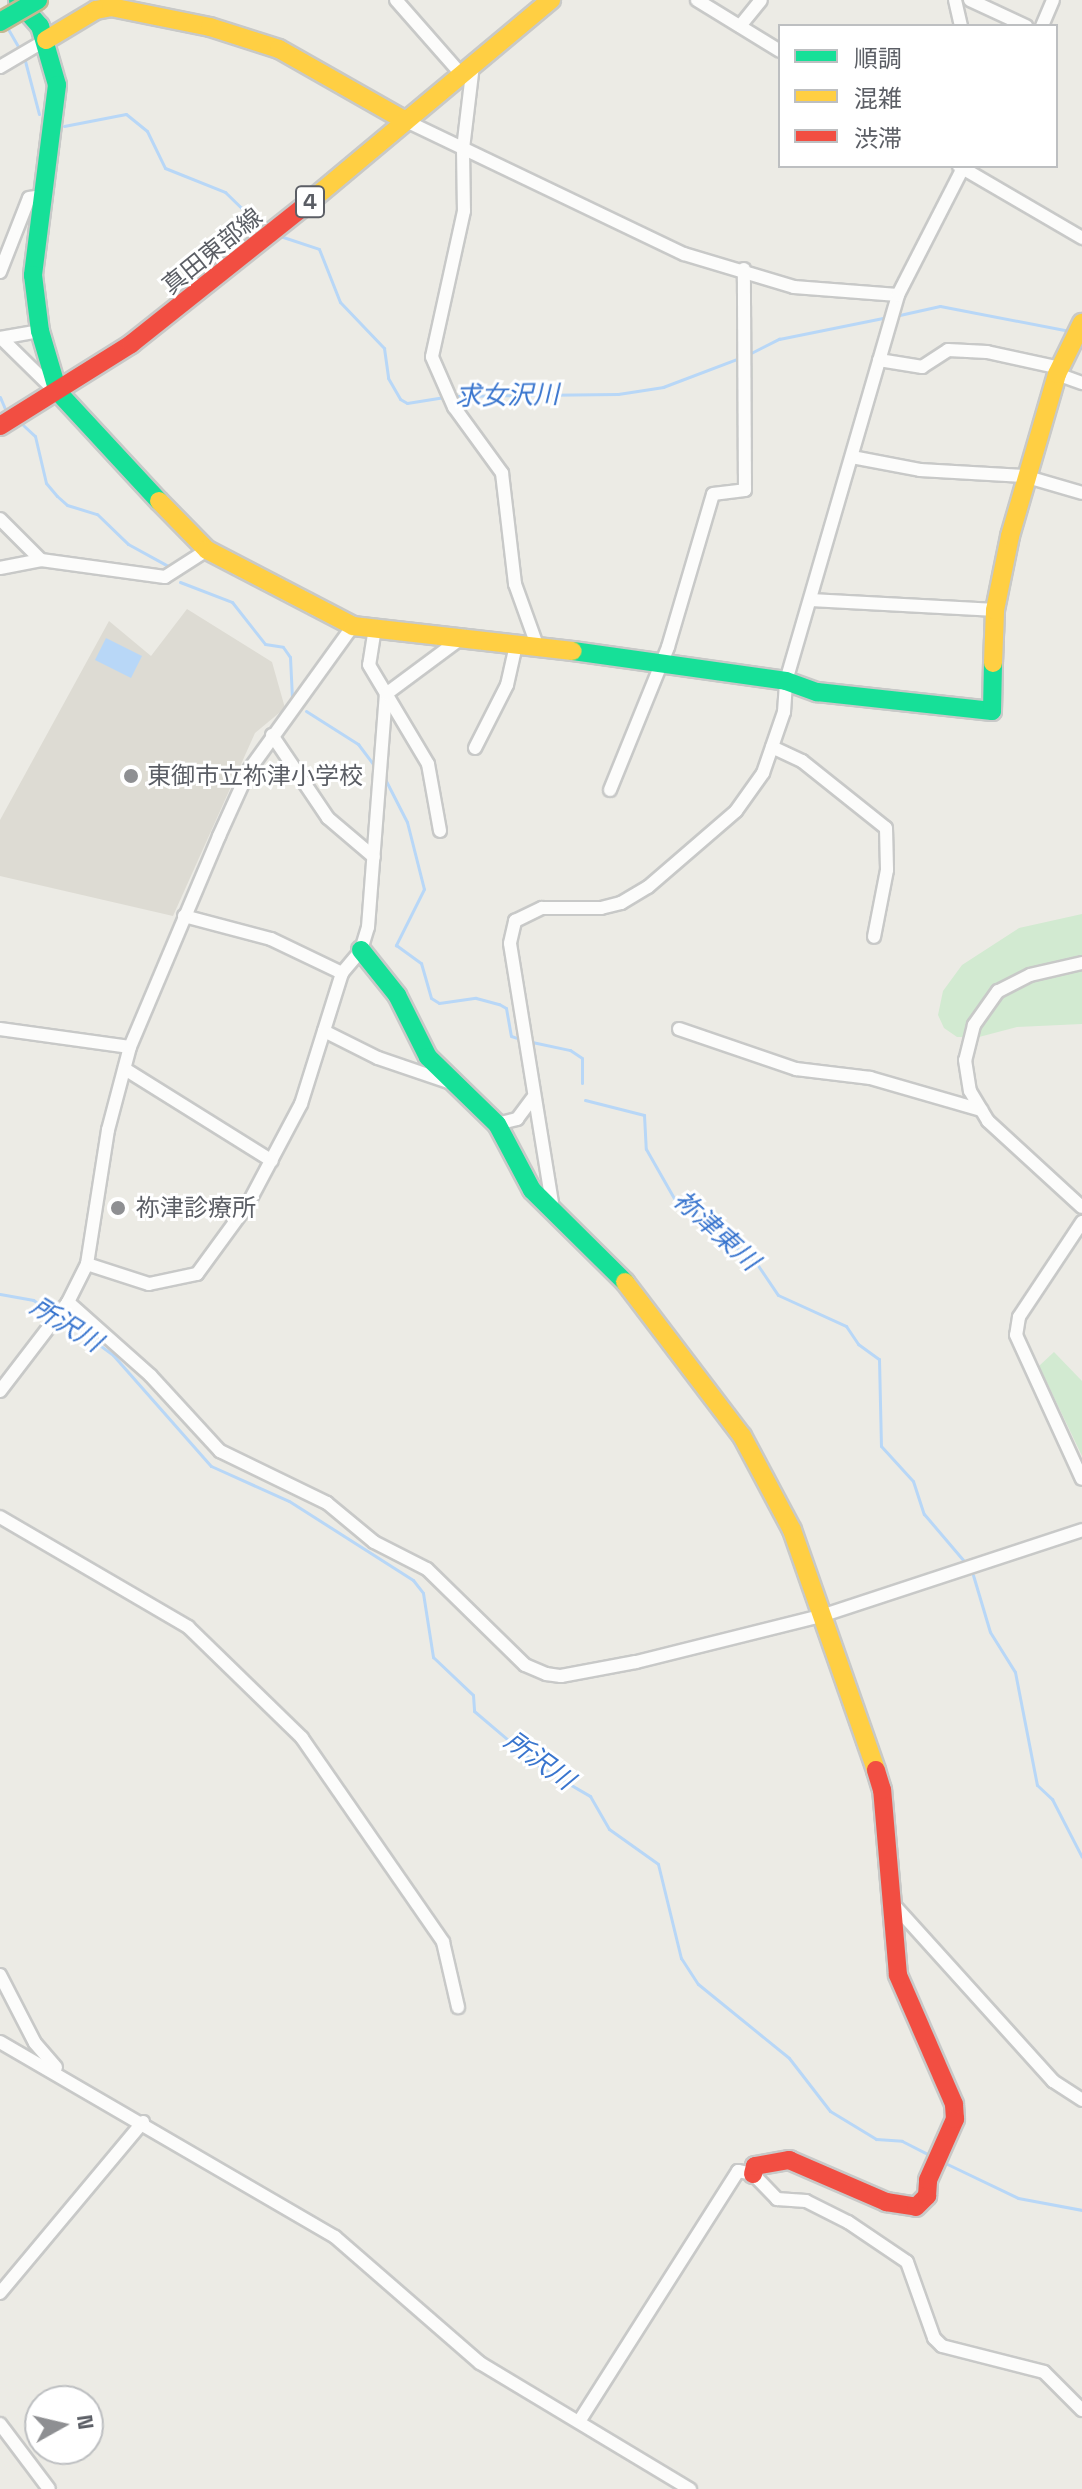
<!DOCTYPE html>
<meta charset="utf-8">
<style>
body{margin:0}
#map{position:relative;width:1082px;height:2489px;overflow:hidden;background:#ecebe5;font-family:"Space Grotesk","Noto Sans JP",sans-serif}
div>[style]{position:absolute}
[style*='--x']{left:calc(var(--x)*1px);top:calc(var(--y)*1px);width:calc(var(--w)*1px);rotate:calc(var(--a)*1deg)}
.education>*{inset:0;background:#dddbd3}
.green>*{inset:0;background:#d2ead1}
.water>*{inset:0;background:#b8d7f7}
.stream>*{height:3px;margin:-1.5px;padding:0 1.5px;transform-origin:1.5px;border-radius:1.5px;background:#b8d7f7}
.roads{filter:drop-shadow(2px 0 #c8c9c8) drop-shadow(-2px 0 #c8c9c8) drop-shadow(0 2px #c8c9c8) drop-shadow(0 -2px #c8c9c8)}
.street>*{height:12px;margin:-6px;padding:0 6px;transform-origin:6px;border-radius:6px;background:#fcfcfb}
.fast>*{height:18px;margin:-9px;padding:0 9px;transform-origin:9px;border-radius:9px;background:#16e098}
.slow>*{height:18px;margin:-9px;padding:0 9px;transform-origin:9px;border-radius:9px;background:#ffcf43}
.jam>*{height:18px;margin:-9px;padding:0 9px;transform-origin:9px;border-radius:9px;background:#f24e42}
.bridges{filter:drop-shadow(2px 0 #c4b892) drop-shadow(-2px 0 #c4b892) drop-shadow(0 2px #c4b892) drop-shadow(0 -2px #c4b892)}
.fast-bridge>*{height:18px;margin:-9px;padding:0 9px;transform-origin:9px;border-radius:9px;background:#16e098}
.dots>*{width:22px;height:22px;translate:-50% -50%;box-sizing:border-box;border:4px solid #fff;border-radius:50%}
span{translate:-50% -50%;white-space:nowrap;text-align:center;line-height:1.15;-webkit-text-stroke:6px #fff;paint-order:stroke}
.shield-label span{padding:2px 6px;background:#fff;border:2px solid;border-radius:6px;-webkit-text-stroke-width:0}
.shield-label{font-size:22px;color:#5b5e65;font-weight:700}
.street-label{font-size:24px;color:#5b5e65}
.poi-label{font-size:24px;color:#5b5e65}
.left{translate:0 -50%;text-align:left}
.water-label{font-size:26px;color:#3975ce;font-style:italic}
.legend{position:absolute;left:778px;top:24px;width:280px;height:144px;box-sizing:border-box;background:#fff;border:2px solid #bdbfc1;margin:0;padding:10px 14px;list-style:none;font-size:24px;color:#5b5e65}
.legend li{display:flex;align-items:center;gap:16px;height:40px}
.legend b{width:40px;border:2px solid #bdbfc1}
.north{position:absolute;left:24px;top:2385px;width:80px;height:80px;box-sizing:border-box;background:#fff;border:2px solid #bdbfc1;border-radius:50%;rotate:82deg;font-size:22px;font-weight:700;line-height:32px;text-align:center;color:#5b5e65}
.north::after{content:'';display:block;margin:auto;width:28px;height:36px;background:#8e8f92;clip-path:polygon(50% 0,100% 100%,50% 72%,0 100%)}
</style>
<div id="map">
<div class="education">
<i style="clip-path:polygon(187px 609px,272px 662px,285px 708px,255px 733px,173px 916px,0 876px,0 820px,109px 621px,151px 656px)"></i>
</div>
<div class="green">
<i style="clip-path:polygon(1082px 914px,1082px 1024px,1017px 1027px,979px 1037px,957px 1037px,944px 1028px,938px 1015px,943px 991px,962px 965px,1019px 928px)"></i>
<i style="clip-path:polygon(1054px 1352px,1082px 1381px,1082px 1456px,1039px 1366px)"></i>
</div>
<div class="water">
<i style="clip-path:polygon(106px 638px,142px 656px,131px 678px,95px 660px)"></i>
</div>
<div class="stream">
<i style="--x:8;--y:29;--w:24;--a:60"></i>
<i style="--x:24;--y:57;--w:59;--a:75.3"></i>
<i style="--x:64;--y:126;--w:63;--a:-11"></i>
<i style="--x:126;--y:114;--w:27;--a:39"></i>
<i style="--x:147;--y:131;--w:41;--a:64.1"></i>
<i style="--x:165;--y:168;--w:65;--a:21.8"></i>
<i style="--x:225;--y:192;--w:52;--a:44.2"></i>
<i style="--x:280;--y:236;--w:41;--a:18.4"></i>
<i style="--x:319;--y:249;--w:57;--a:68.4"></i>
<i style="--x:340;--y:302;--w:64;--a:46.3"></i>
<i style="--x:384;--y:348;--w:30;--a:82"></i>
<i style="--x:388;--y:378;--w:24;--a:60"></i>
<i style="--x:400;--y:399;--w:8;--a:30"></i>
<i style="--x:407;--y:403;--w:38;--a:-9"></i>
<i style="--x:895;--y:316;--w:46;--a:-12.5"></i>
<i style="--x:940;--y:306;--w:132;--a:10.9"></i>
<i style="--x:749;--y:354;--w:34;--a:-27"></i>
<i style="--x:779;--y:339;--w:111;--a:-11.4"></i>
<i style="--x:452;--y:396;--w:166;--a:-0.7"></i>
<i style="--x:618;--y:394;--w:46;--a:-8.8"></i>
<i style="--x:663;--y:387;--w:85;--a:-20.8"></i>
<i style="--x:0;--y:397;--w:13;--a:67"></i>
<i style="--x:23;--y:425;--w:16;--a:43"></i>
<i style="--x:35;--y:436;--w:48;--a:76.8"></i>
<i style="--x:46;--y:483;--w:17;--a:50"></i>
<i style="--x:57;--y:496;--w:13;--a:42"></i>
<i style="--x:67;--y:505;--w:31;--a:17"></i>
<i style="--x:97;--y:514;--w:43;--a:44.1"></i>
<i style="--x:128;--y:544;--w:46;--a:28.8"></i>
<i style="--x:180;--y:582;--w:56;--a:21"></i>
<i style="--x:232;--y:602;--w:53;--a:51.8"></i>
<i style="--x:265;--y:644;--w:18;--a:9"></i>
<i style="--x:283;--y:647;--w:12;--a:55"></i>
<i style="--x:290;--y:657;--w:41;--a:87.2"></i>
<i style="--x:306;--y:711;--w:62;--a:32.4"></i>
<i style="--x:358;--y:744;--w:26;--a:53"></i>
<i style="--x:385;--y:779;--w:48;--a:62.9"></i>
<i style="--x:407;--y:822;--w:69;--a:75.8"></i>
<i style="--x:424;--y:889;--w:63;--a:116.6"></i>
<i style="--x:396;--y:945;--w:31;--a:36"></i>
<i style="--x:421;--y:963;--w:36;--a:74"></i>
<i style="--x:431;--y:998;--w:9;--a:32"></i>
<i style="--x:439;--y:1003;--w:37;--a:-8"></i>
<i style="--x:476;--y:998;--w:24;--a:15"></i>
<i style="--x:499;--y:1004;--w:8;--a:30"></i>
<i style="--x:506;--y:1008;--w:28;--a:80"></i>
<i style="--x:511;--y:1036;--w:6;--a:18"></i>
<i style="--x:532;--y:1042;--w:39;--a:12"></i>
<i style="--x:570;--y:1050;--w:14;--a:34"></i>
<i style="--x:582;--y:1058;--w:25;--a:90"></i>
<i style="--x:585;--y:1100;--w:61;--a:14.3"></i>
<i style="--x:644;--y:1115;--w:34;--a:87"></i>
<i style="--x:646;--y:1149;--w:56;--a:60.3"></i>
<i style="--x:674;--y:1198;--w:106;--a:38.5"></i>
<i style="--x:757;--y:1264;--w:37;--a:56"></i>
<i style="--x:778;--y:1295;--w:75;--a:24.5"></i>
<i style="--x:846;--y:1326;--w:22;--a:56"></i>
<i style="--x:858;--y:1344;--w:26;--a:36"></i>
<i style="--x:879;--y:1359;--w:87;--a:88.7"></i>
<i style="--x:881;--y:1446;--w:47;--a:47.6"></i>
<i style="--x:913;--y:1481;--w:35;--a:72"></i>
<i style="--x:924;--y:1514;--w:62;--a:49.6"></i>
<i style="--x:0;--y:1294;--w:34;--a:10"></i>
<i style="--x:33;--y:1300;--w:27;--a:31"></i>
<i style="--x:63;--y:1318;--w:62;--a:36.5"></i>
<i style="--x:113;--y:1355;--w:148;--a:48.6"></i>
<i style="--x:211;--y:1466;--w:85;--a:24.2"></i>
<i style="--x:289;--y:1501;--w:147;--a:32.5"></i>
<i style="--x:413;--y:1580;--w:16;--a:52"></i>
<i style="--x:423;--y:1593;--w:65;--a:81.1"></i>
<i style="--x:433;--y:1657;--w:55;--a:43.5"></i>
<i style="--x:473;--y:1695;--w:16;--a:86"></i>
<i style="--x:474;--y:1711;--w:87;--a:40.3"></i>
<i style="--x:540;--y:1767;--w:58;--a:30.1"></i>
<i style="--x:590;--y:1796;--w:38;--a:60"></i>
<i style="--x:609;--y:1829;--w:60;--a:35.5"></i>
<i style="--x:658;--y:1864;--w:97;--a:76.3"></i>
<i style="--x:681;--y:1958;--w:31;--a:57"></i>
<i style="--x:698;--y:1984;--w:117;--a:39.1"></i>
<i style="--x:789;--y:2058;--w:67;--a:52.3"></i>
<i style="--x:830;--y:2111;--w:54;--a:31.3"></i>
<i style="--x:876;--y:2139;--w:26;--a:4"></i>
<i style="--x:902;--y:2141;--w:30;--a:27"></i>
<i style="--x:973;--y:1575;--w:59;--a:73.4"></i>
<i style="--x:990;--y:1632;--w:47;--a:58"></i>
<i style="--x:1015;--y:1672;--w:115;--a:79"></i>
<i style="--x:1037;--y:1785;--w:21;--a:43"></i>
<i style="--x:1052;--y:1799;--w:65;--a:62.7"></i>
<i style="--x:943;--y:2162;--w:83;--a:25.6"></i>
<i style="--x:1018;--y:2198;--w:65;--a:10.6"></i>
</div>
<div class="roads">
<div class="street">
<i style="--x:396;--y:0;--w:100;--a:48.7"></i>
<i style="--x:697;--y:0;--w:97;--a:31.6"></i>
<i style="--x:955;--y:0;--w:27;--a:77"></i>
<i style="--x:970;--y:0;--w:62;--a:24.9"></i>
<i style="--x:740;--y:26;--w:33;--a:-51"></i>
<i style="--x:1042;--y:26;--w:28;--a:-67"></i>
<i style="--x:473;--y:65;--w:85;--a:96.8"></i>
<i style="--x:463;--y:149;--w:62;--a:89.1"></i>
<i style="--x:464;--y:211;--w:149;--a:102.4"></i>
<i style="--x:432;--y:357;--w:55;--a:66.3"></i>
<i style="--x:454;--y:407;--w:82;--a:54"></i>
<i style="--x:502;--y:473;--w:112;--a:83.3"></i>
<i style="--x:515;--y:584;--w:68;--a:70.2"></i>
<i style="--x:0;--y:67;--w:53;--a:-30.4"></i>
<i style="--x:406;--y:121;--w:308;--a:25.6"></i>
<i style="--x:684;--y:254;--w:115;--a:16.7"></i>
<i style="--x:794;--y:287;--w:104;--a:4.4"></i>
<i style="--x:959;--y:166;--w:143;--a:30.3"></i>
<i style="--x:0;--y:272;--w:79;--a:-68.6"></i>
<i style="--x:29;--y:198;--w:12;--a:-9"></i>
<i style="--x:0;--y:338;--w:41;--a:-9.9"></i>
<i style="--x:1;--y:338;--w:66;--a:44.4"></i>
<i style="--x:879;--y:360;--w:44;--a:9.2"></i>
<i style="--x:922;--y:367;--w:31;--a:-33"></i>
<i style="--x:948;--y:350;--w:39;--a:3"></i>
<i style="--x:987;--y:352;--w:71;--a:12.3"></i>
<i style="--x:1056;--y:367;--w:7;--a:82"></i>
<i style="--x:1057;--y:374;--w:27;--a:20"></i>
<i style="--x:852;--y:457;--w:69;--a:10.8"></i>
<i style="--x:920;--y:470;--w:104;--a:3.3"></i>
<i style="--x:1024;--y:476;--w:60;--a:16.3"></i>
<i style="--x:0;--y:519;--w:58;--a:45"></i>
<i style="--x:0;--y:568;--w:42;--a:-11"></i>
<i style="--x:41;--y:560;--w:125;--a:7.8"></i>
<i style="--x:165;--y:577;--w:50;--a:-32.7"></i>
<i style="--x:812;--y:600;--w:183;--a:3.1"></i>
<i style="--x:375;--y:628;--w:37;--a:99"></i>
<i style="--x:369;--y:665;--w:115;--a:59.2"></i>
<i style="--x:428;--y:764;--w:68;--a:79.8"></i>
<i style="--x:272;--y:735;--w:100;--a:56"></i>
<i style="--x:328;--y:818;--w:60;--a:40.3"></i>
<i style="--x:772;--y:747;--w:33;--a:25"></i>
<i style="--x:802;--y:761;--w:107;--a:38.6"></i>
<i style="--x:886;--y:828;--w:42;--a:88.6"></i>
<i style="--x:887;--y:870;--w:68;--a:101"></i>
<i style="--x:475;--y:748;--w:71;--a:-63.1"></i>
<i style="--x:507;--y:685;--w:41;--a:-77.3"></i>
<i style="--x:610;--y:790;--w:154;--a:-67.9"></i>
<i style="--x:668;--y:647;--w:159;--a:-73.6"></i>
<i style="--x:713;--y:494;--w:32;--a:-7"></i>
<i style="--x:745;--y:490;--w:221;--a:-90.3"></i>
<i style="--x:184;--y:916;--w:90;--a:14.8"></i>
<i style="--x:271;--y:939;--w:79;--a:25.6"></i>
<i style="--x:1082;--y:963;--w:53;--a:167"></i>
<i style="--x:1030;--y:975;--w:36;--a:153"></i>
<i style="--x:998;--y:991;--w:42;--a:125.2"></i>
<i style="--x:974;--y:1025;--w:36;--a:104"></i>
<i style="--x:965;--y:1060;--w:31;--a:81"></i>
<i style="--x:970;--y:1091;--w:35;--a:59"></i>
<i style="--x:988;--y:1121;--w:127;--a:42.5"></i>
<i style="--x:0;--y:1029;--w:131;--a:7.9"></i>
<i style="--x:679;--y:1029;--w:124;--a:18.9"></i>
<i style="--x:796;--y:1069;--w:75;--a:6.9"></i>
<i style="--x:870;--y:1078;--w:116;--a:16.1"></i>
<i style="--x:324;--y:1031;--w:60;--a:26.6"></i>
<i style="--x:378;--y:1058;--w:77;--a:18.9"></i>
<i style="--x:125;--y:1069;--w:173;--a:32"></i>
<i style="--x:497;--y:1124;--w:21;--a:-14"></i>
<i style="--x:517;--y:1119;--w:26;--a:-53"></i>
<i style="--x:553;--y:1209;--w:269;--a:-99.2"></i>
<i style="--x:510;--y:943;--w:23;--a:-77"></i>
<i style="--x:515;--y:921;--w:30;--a:-26"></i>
<i style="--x:542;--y:908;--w:59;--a:0"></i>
<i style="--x:601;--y:908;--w:21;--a:-14"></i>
<i style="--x:621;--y:903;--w:31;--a:-31"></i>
<i style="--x:648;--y:887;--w:116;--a:-40.8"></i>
<i style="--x:736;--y:811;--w:47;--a:-54.6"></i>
<i style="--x:763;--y:773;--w:65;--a:-71"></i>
<i style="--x:784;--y:712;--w:31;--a:-86"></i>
<i style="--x:786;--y:681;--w:402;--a:-73.8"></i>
<i style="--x:898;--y:295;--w:145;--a:-62.9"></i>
<i style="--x:1082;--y:1222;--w:114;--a:123.6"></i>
<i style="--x:1019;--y:1317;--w:18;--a:99"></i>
<i style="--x:1016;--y:1335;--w:158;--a:65.4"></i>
<i style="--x:87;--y:1264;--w:65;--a:17.9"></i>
<i style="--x:149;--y:1284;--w:49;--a:-11.8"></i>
<i style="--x:197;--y:1274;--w:87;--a:-53.9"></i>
<i style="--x:248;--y:1204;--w:113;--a:-62.1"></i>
<i style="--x:301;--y:1104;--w:137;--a:-72.6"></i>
<i style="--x:342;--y:973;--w:30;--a:-50"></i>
<i style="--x:361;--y:950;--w:24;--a:-73"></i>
<i style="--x:368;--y:927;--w:234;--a:-85.6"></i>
<i style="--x:386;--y:694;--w:97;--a:-36.6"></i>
<i style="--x:68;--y:1302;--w:111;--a:41.7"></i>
<i style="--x:151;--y:1376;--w:102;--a:47.4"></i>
<i style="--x:220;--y:1451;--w:119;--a:25.9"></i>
<i style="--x:327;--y:1503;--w:61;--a:39.7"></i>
<i style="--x:374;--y:1542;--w:59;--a:27"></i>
<i style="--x:427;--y:1569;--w:137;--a:44.4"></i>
<i style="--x:525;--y:1665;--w:23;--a:23"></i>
<i style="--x:546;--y:1674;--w:15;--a:8"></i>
<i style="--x:561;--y:1676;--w:76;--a:-10.6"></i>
<i style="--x:636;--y:1662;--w:191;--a:-14"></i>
<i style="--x:821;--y:1616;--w:275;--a:-18.2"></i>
<i style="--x:0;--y:1391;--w:112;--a:-52.6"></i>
<i style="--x:68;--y:1302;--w:42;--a:-63.4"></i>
<i style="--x:87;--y:1264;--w:136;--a:-81.1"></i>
<i style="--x:108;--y:1130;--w:86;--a:-75.2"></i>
<i style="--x:130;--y:1047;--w:229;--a:-67.1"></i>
<i style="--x:219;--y:836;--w:72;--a:-65.6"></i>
<i style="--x:249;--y:770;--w:178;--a:-54.2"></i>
<i style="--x:0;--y:1517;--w:218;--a:30.3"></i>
<i style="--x:188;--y:1627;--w:159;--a:44.2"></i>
<i style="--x:302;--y:1738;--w:248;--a:55.3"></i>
<i style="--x:443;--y:1942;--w:67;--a:77"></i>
<i style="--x:895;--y:1906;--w:236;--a:47.9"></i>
<i style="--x:1053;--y:2081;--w:35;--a:33"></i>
<i style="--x:0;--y:1975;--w:76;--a:62.8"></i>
<i style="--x:35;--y:2043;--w:32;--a:49"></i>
<i style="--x:0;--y:2042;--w:388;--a:30.2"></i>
<i style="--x:335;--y:2237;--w:192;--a:41"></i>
<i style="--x:480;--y:2363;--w:245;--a:31"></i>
<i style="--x:0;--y:2293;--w:223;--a:-50.1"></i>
<i style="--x:580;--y:2420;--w:295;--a:-57.6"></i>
<i style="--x:738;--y:2171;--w:15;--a:11"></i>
<i style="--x:753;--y:2174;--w:35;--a:46"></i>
<i style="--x:777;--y:2199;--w:29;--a:4"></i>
<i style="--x:806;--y:2201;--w:47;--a:26.6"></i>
<i style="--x:848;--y:2222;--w:71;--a:34.1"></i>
<i style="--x:907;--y:2262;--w:81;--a:70.4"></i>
<i style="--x:934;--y:2338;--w:11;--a:45"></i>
<i style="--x:942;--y:2346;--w:105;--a:14.3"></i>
<i style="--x:1044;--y:2372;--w:54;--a:45"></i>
<i style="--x:0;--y:2424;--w:81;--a:53"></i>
</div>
<div class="fast">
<i style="--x:18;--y:1;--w:33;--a:49"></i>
<i style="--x:40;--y:26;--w:61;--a:73.9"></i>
<i style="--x:57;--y:85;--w:192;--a:97.2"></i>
<i style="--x:33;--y:275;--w:56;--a:82.9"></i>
<i style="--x:40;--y:331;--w:64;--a:73.6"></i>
<i style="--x:58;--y:392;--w:149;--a:47.2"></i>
<i style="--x:573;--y:651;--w:215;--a:8"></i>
<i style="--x:786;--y:681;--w:33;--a:20"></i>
<i style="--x:817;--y:692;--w:176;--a:6.2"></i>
<i style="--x:992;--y:711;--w:48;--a:-88.8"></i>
<i style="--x:361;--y:950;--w:58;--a:51.3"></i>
<i style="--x:397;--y:995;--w:69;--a:63.4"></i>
<i style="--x:428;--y:1057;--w:96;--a:44.2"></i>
<i style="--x:497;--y:1124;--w:75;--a:62.1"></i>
<i style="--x:532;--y:1190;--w:131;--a:44.7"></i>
</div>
<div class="slow">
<i style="--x:46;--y:40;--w:58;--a:-31"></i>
<i style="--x:96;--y:10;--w:15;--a:-11"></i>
<i style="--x:111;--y:7;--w:101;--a:11.4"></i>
<i style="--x:210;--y:27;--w:72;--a:17.7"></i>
<i style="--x:279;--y:49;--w:146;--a:29.6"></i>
<i style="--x:308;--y:203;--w:317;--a:-39.9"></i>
<i style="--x:159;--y:501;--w:69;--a:45.6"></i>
<i style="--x:207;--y:550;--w:165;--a:27.5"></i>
<i style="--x:353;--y:626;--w:221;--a:6.5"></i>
<i style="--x:993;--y:663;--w:53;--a:-87.8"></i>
<i style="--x:995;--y:610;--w:76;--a:-78.5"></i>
<i style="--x:1010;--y:536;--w:169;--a:-73.8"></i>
<i style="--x:1057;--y:374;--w:57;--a:-63.9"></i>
<i style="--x:625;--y:1282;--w:193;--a:52.8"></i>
<i style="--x:742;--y:1436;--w:106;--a:62"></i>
<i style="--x:792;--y:1530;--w:254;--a:70.7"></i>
</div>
<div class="jam">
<i style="--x:0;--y:426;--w:155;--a:-32"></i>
<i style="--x:131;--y:344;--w:226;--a:-38.5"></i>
<i style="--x:753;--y:2174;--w:8;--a:-76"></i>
<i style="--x:755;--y:2166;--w:35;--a:-10"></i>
<i style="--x:789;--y:2160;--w:106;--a:23.4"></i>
<i style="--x:886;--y:2202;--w:30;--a:9"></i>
<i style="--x:916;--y:2207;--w:16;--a:-45"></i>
<i style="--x:927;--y:2196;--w:16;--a:-86"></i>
<i style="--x:928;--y:2180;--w:67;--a:-66.1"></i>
<i style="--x:955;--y:2119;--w:15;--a:-94"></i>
<i style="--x:954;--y:2104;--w:141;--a:-113.5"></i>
<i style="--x:898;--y:1975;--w:186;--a:-94.9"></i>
<i style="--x:882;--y:1790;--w:21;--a:-107"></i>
</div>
</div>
<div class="bridges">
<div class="fast-bridge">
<i style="--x:0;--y:22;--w:44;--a:-30.1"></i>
</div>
</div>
<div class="dots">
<i style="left:131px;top:776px;background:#8e8f92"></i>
<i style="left:118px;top:1208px;background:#8e8f92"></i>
</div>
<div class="shield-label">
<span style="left:310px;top:202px">4</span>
</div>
<div class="street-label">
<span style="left:212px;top:251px;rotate:-39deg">真田東部線</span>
</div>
<div class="poi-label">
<span class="left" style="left:147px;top:776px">東御市立祢津小学校</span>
<span class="left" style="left:136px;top:1208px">祢津診療所</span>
</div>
<div class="water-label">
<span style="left:507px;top:396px;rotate:-1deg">求女沢川</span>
<span style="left:716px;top:1231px;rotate:42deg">祢津東川</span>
<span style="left:66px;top:1325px;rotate:32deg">所沢川</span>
<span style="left:539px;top:1761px;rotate:36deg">所沢川</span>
</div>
<ul class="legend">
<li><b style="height:10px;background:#16e098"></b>順調</li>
<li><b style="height:10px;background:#ffcf43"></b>混雑</li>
<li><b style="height:10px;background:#f24e42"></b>渋滞</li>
</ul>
<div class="north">N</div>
</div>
